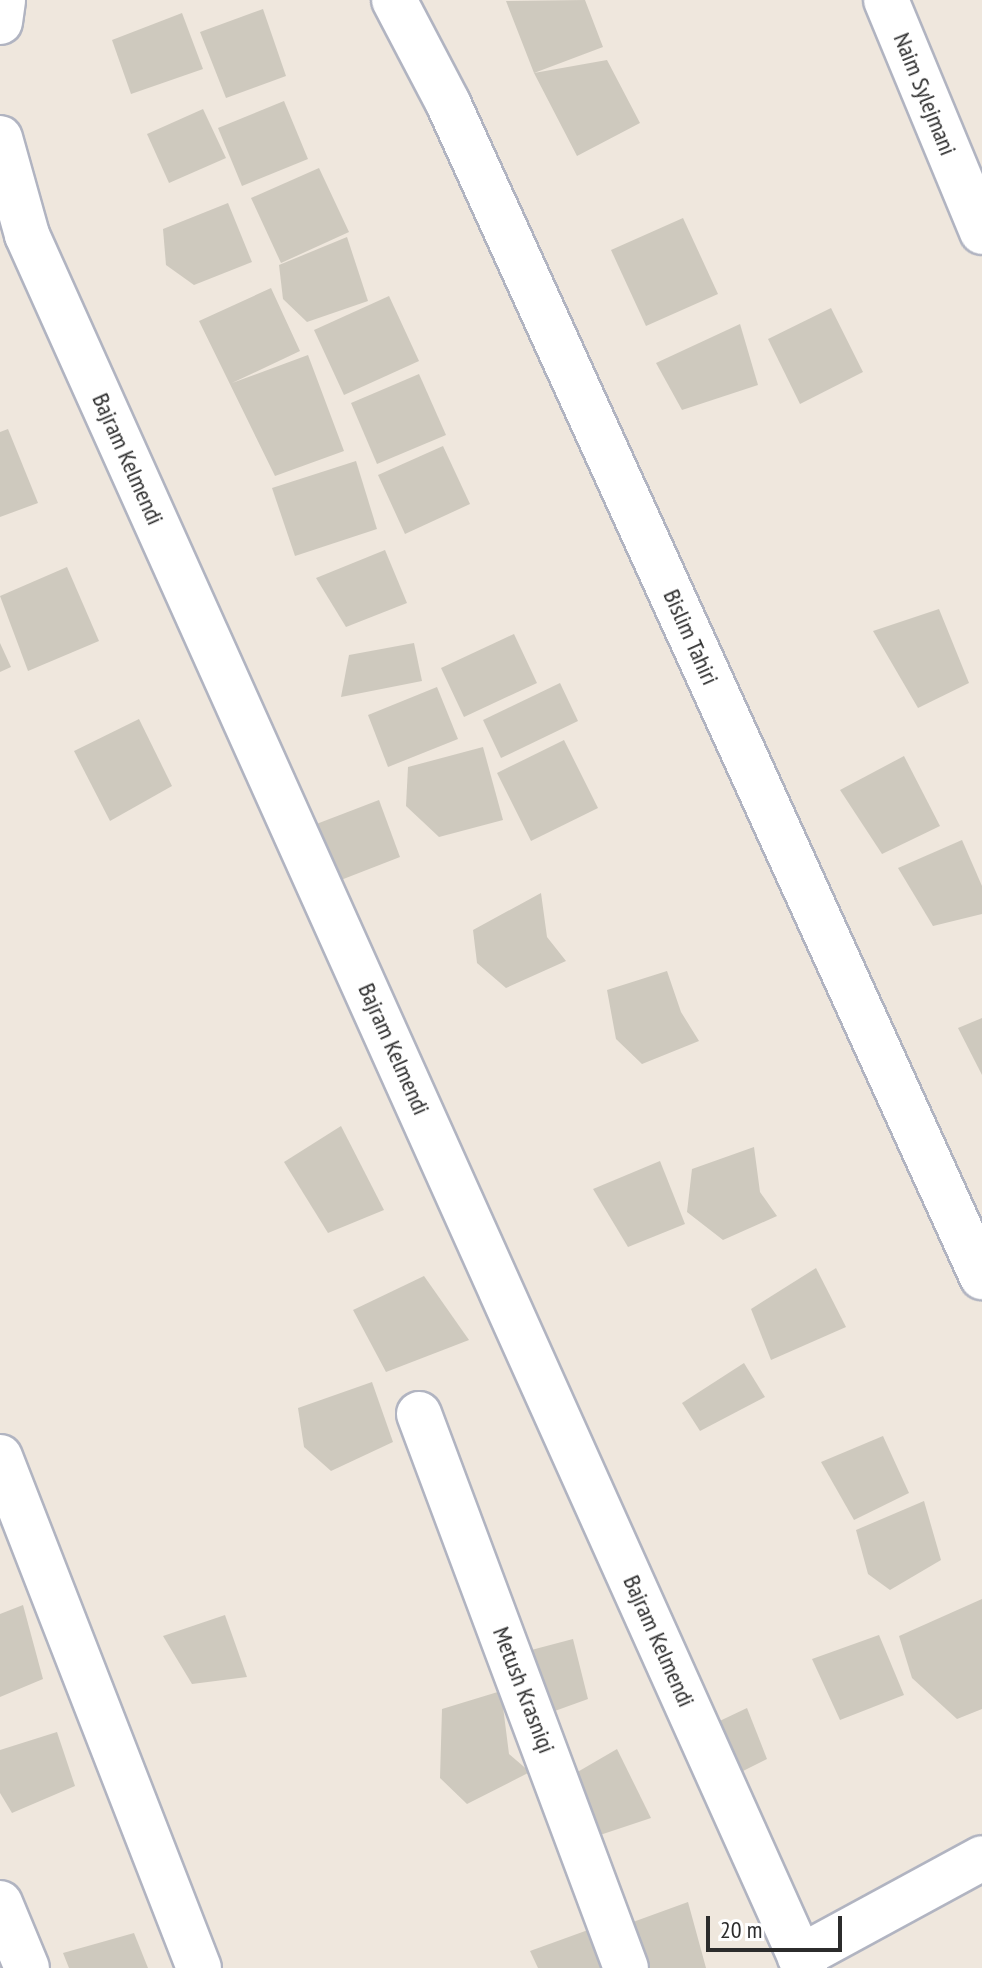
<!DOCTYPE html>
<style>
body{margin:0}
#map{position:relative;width:982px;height:1968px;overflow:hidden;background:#efe7dd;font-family:"PT Sans Narrow",sans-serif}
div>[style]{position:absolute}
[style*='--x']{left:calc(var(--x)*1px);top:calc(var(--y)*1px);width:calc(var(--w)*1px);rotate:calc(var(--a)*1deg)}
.building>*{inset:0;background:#cec9be}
.roads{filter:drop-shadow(2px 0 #b1b4c1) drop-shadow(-2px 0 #b1b4c1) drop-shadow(0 2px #b1b4c1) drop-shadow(0 -2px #b1b4c1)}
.minor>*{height:44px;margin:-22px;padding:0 22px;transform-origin:22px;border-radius:22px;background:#fff}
span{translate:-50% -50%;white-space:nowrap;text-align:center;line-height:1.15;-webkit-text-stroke:8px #fff;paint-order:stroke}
.street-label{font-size:24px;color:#2c2c2c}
.scale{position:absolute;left:706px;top:1916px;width:136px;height:36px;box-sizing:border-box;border:4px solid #2c2c2c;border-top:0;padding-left:10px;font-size:24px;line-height:28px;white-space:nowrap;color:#2c2c2c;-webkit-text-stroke:6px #fff;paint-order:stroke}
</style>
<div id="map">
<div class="building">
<i style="clip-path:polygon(585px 0,603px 47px,534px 73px,607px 60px,640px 123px,577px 156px,534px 73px,506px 1px)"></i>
<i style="clip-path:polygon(263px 9px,286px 76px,226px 98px,200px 32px)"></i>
<i style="clip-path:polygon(182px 13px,203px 69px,131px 94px,112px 40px)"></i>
<i style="clip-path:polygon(284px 101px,308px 159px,242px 186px,218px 128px)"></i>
<i style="clip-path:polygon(203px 109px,226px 158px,169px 183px,147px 134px)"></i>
<i style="clip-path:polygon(319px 168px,349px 232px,281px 263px,251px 198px)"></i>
<i style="clip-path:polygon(228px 203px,252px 262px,194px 285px,166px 265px,163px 229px)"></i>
<i style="clip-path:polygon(683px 218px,718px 294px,646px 326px,611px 250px)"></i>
<i style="clip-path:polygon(347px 237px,368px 301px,307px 322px,283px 299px,279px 265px)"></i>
<i style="clip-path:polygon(271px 288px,300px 351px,232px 383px,308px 355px,344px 451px,275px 476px,199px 321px)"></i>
<i style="clip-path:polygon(389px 296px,419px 361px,344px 395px,314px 330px)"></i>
<i style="clip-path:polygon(831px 308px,863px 372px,800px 404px,768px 339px)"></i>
<i style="clip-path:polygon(740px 324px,758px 385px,682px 410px,656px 363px)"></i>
<i style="clip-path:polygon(419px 374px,446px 435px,377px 464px,351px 403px)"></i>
<i style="clip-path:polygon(8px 429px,38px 503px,0 517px,0 432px)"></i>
<i style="clip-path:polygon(443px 446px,470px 504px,405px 534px,378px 475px)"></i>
<i style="clip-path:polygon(356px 461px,377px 529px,295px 556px,272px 488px)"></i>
<i style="clip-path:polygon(385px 550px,407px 603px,346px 627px,316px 578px)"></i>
<i style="clip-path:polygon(67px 567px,99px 641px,28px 671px,0 596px)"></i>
<i style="clip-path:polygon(939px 609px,969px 683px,918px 708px,873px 631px)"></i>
<i style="clip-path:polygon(514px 634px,537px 683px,464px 717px,441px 668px)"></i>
<i style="clip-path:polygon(0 643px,11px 667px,0 672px)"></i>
<i style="clip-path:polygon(414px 643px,422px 681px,341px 697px,349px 655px)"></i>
<i style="clip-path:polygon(560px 683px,578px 721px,501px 758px,483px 720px)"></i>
<i style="clip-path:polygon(437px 687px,458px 739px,388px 767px,368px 715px)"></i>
<i style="clip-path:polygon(139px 719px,172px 786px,110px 821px,74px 751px)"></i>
<i style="clip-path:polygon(564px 740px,598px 808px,531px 841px,497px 773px)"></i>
<i style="clip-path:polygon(483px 747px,503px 820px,439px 837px,406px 806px,408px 767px)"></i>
<i style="clip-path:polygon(904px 756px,940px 826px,882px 854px,840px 790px)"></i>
<i style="clip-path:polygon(379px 800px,400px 857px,328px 885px,306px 828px)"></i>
<i style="clip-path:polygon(962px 840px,982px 886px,982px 914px,933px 926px,898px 868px)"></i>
<i style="clip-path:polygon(541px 893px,547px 937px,566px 961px,506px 988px,477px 963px,473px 930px)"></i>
<i style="clip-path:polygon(667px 971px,681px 1012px,699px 1041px,642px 1064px,616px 1039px,607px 990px)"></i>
<i style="clip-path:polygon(982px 1018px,982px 1075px,958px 1028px)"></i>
<i style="clip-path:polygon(341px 1126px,384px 1210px,328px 1233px,284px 1162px)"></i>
<i style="clip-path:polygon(754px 1147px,760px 1192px,777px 1216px,723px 1240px,687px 1212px,692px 1169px)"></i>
<i style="clip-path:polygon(660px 1161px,685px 1224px,628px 1247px,593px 1189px)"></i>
<i style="clip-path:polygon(816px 1268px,846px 1327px,771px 1360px,751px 1309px)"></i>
<i style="clip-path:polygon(424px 1276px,469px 1340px,386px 1372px,353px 1310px)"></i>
<i style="clip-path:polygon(744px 1363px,765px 1397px,700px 1431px,682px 1403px)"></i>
<i style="clip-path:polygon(372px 1382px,393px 1442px,331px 1471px,304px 1447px,298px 1408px)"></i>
<i style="clip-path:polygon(883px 1436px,909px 1493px,854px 1520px,821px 1462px)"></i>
<i style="clip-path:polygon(924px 1501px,941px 1560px,890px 1590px,868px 1574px,856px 1530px)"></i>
<i style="clip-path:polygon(982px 1599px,982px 1709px,957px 1719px,912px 1678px,899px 1636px)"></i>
<i style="clip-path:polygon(23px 1605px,43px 1679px,0 1697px,0 1614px)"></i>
<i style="clip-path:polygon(225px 1615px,247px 1677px,192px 1684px,163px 1636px)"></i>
<i style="clip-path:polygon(879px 1635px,904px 1695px,840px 1720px,812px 1659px)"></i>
<i style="clip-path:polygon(573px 1639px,588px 1699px,541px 1716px,520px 1653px)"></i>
<i style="clip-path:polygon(501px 1691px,509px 1754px,530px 1772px,467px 1804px,440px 1778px,442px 1709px)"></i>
<i style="clip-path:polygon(747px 1708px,767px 1759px,737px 1774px,707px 1727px)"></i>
<i style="clip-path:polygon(57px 1732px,75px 1786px,12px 1813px,0 1793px,0 1750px)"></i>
<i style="clip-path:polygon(617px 1749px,651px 1818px,588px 1839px,562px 1781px)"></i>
<i style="clip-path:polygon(688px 1902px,706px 1968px,642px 1968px,622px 1926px)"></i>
<i style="clip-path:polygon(588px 1930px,604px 1968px,538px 1968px,530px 1951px)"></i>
<i style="clip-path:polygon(134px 1933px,148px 1968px,69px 1968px,63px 1953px)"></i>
</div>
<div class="roads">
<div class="minor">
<i style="--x:394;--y:0;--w:116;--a:62.3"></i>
<i style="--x:448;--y:103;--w:1290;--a:65.54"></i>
<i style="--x:886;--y:0;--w:251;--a:67.5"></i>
<i style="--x:0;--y:22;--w:22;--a:-82"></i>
<i style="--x:0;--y:138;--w:101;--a:74.4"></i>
<i style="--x:27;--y:235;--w:1888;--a:65.82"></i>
<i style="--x:419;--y:1414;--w:591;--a:69.51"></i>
<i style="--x:0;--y:1457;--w:548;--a:68.72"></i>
<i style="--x:0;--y:1903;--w:70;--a:67.4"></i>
<i style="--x:805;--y:1968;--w:12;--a:-114"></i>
<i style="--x:800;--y:1957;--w:207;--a:-28.5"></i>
</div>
</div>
<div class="street-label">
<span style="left:925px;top:94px;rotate:68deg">Naim Sylejmani</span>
<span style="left:128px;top:459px;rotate:66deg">Bajram Kelmendi</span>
<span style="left:691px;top:637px;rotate:66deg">Bislim Tahiri</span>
<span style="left:394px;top:1049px;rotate:66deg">Bajram Kelmendi</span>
<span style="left:659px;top:1641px;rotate:66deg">Bajram Kelmendi</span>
<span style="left:524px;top:1690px;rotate:69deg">Metush Krasniqi</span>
</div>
<div class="scale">20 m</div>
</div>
